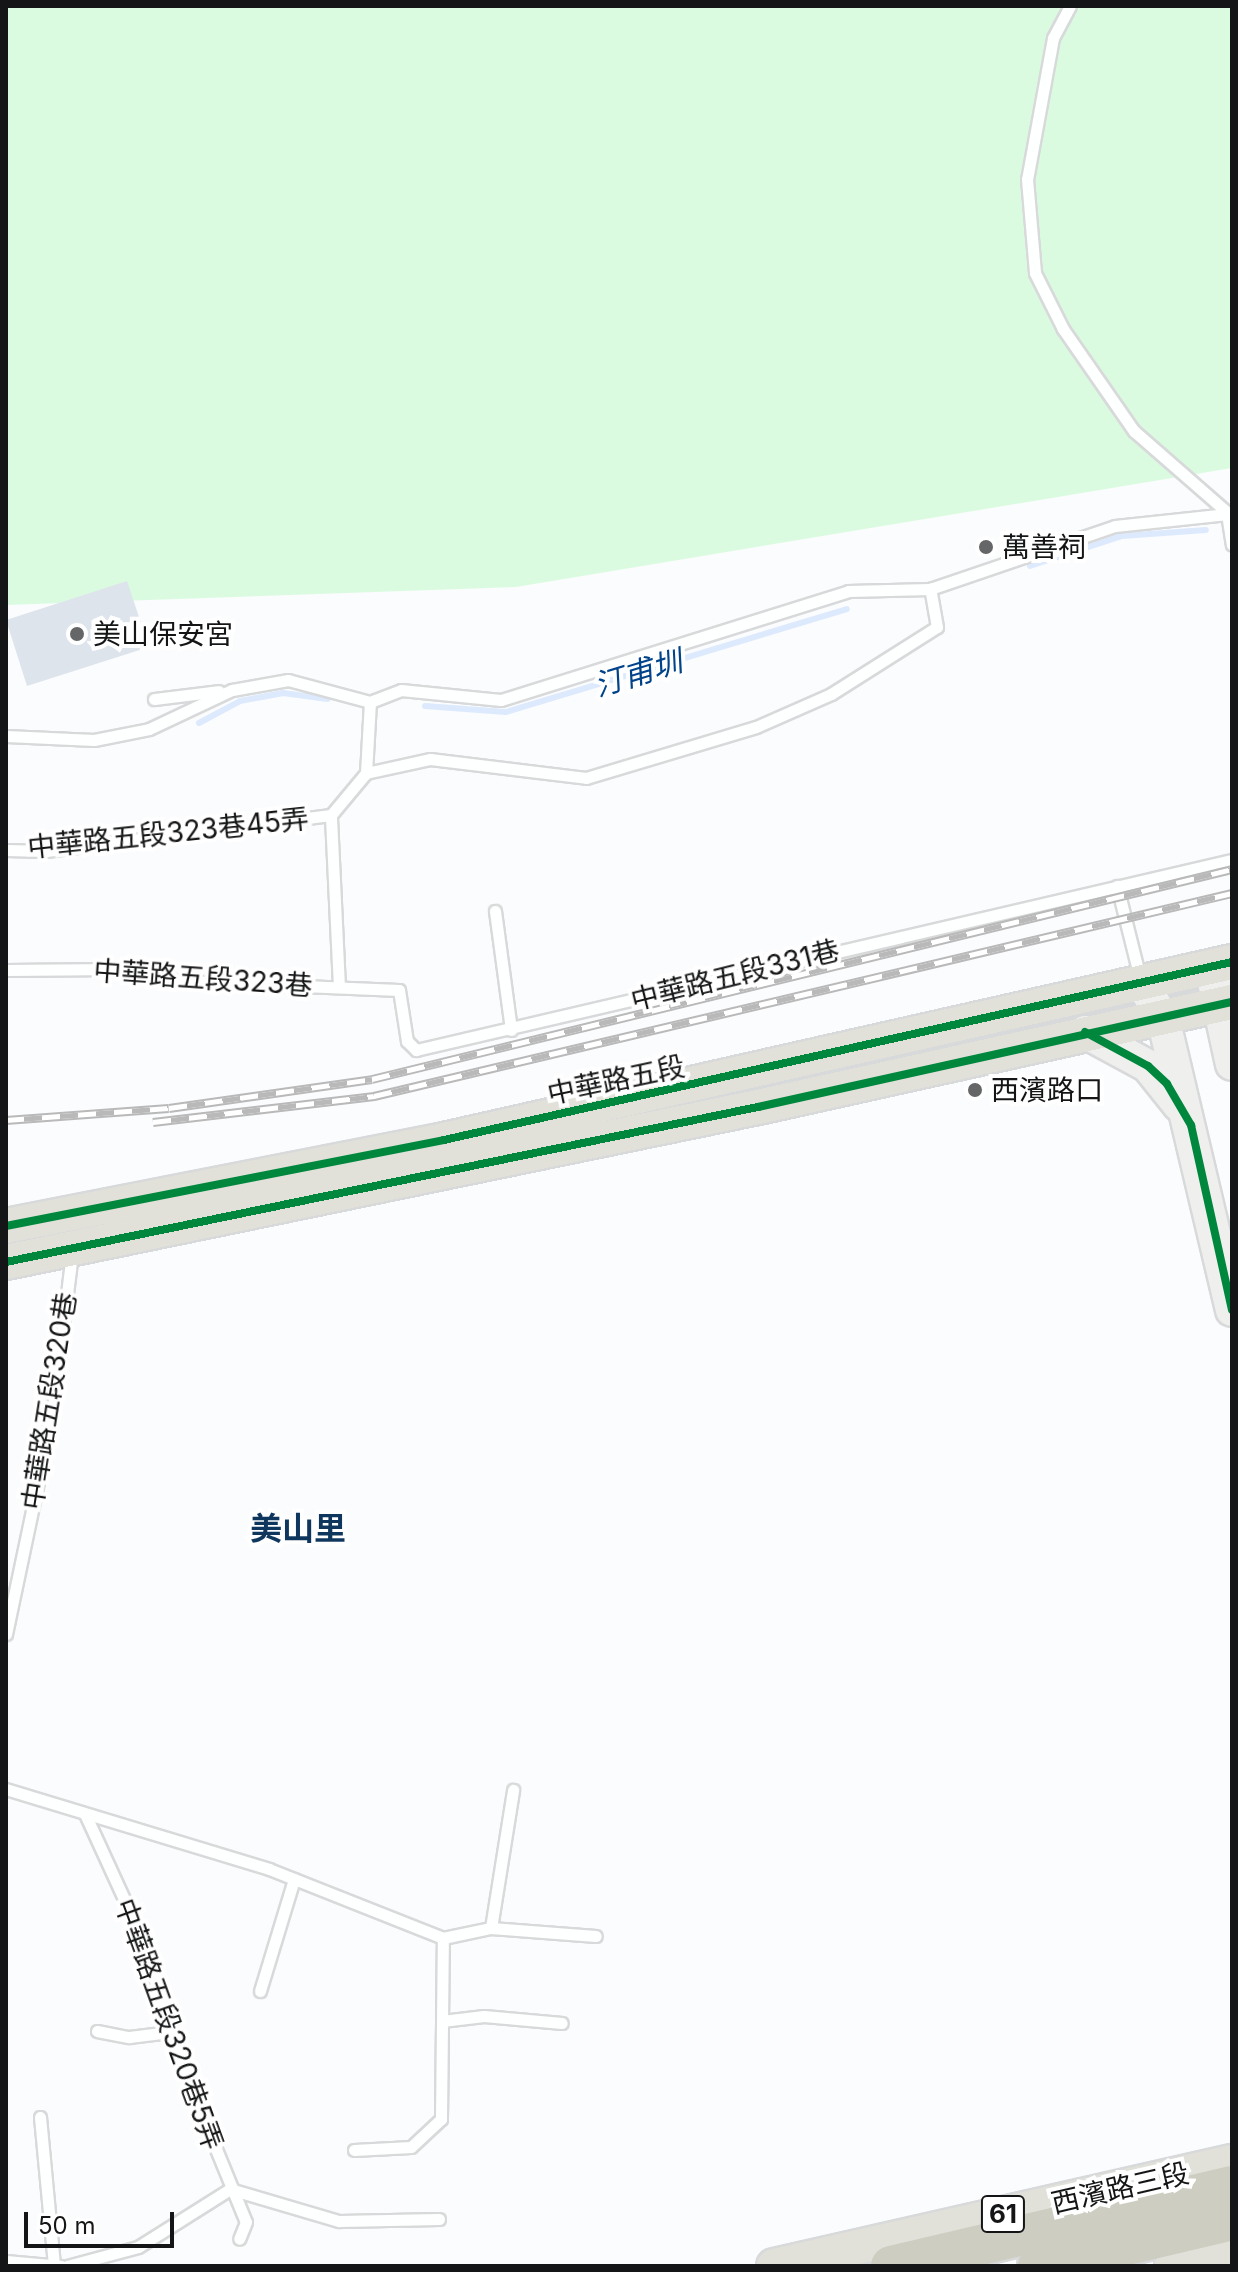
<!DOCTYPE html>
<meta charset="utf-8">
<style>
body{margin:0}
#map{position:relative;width:1238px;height:2272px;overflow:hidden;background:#fbfcfe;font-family:Inter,"Noto Sans TC",sans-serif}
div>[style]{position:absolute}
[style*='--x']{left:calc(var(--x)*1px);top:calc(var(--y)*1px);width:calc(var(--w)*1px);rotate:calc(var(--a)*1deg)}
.green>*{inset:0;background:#dbfbe1}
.stream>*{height:6px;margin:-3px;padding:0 3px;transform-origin:3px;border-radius:3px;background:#ddeafd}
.building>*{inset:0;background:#dee4ec}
.roads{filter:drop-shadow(2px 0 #d8d9da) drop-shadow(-2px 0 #d8d9da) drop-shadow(0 2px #d8d9da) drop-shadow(0 -2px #d8d9da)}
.lane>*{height:11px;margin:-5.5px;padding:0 5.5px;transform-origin:5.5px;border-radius:5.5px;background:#feffff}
.secondary>*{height:32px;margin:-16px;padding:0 16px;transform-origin:16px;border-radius:16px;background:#efefed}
.primary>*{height:34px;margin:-17px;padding:0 17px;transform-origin:17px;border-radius:17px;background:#e1e1da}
.highway>*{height:40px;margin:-20px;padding:0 20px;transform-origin:20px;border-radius:20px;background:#cdcdc2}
.rail>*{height:9px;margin-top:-4.5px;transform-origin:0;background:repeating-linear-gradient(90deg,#fff 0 18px,#b9b9ba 0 36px);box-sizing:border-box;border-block:2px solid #b9b9ba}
.cycleway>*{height:8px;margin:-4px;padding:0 4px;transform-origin:4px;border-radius:4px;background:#00873e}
.dots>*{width:22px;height:22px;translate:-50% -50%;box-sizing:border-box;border:4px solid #fff;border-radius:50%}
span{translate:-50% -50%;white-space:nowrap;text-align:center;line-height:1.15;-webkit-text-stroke:8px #fff;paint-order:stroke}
.shield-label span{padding:2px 6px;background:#fff;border:2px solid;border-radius:6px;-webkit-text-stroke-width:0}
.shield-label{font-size:26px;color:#141516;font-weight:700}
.poi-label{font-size:28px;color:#141516}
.left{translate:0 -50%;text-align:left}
.street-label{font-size:28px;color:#141516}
.water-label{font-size:30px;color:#01438a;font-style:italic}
.quarter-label{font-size:32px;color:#0f375d;font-weight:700}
.frame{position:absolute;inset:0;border:8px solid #141516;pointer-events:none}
.scale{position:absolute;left:24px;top:2212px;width:150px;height:36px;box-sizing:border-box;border:4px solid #141516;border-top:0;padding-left:10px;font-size:24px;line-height:28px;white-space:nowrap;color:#141516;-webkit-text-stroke:6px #fff;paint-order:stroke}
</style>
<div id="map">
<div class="green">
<i style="clip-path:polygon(6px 6px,1232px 6px,1232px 468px,516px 587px,6px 605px)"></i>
</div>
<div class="stream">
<i style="--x:1030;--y:566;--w:97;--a:-18.1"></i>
<i style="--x:1122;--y:536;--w:84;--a:-4.1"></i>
<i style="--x:425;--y:706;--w:81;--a:4.2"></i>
<i style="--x:506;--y:712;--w:356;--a:-16.8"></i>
<i style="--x:199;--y:723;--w:47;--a:-28.2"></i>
<i style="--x:240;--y:701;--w:44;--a:-10.5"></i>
<i style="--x:283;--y:693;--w:45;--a:7.6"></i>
</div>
<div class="building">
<i style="clip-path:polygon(127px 581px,149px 647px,27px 686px,6px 620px)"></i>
</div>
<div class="roads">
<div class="lane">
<i style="--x:1070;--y:6;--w:36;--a:118"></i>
<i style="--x:1053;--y:38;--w:143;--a:100.4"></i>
<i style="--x:1027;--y:179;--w:94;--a:85.1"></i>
<i style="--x:1035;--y:273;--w:63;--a:63.4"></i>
<i style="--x:1063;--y:329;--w:124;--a:55.2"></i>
<i style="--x:1134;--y:431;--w:126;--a:41.1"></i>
<i style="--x:1227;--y:514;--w:31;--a:81"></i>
<i style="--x:154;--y:699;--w:65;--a:-7"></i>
<i style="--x:6;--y:736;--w:88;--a:2.6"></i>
<i style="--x:94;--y:740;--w:56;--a:-11.3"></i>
<i style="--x:149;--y:729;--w:92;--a:-25.2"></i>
<i style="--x:232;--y:690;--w:57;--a:-10.1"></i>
<i style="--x:288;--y:680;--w:85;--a:15"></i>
<i style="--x:370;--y:702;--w:33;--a:-21"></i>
<i style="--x:401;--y:690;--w:100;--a:5.7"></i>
<i style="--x:501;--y:700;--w:364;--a:-17.4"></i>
<i style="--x:848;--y:591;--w:82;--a:-1.4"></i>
<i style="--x:930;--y:589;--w:195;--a:-18.8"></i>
<i style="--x:1115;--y:526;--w:113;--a:-6.1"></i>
<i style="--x:366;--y:773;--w:71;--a:-86.8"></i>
<i style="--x:6;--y:850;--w:40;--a:1.4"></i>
<i style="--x:46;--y:851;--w:287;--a:-7.2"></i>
<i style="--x:1117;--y:886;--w:95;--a:76"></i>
<i style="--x:495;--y:911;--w:120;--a:82.3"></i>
<i style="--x:6;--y:970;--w:109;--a:-0.5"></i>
<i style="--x:115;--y:969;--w:68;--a:10.2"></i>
<i style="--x:182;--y:981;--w:217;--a:2.4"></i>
<i style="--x:399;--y:990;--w:52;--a:81.1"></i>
<i style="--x:407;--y:1041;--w:13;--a:45"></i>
<i style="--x:416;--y:1050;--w:838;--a:-13.11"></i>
<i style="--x:339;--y:987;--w:172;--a:-92.7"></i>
<i style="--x:331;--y:815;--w:55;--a:-50.2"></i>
<i style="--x:366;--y:773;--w:66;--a:-12.3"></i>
<i style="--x:430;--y:759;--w:157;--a:6.9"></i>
<i style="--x:586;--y:778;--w:177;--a:-16.7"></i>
<i style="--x:756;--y:727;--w:82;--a:-23.7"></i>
<i style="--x:831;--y:694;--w:125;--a:-32.3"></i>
<i style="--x:937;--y:627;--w:39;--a:-100"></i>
<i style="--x:6;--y:1634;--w:223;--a:-78.1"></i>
<i style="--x:52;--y:1416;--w:163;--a:-83"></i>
<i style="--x:6;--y:1789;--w:275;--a:16.9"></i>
<i style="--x:269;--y:1869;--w:187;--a:21.6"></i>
<i style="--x:443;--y:1938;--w:49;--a:-11.8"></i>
<i style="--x:491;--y:1928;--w:105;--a:4.4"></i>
<i style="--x:86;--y:1816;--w:146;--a:65.4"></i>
<i style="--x:147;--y:1949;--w:86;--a:75.8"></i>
<i style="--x:168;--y:2032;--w:205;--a:67.7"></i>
<i style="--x:246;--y:2222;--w:18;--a:112"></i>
<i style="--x:491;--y:1928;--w:140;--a:-80.9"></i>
<i style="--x:260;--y:1991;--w:117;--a:-73.1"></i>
<i style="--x:442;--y:2021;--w:42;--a:-6.8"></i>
<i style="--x:484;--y:2016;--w:78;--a:5.1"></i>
<i style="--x:97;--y:2031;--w:33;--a:11"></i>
<i style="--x:129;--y:2037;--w:39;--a:-7"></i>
<i style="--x:40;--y:2117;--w:149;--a:84.6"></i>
<i style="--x:354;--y:2150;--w:57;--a:-3"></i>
<i style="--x:411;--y:2147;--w:41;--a:-43"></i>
<i style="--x:441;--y:2119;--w:181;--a:-89.4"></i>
<i style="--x:6;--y:2261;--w:55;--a:5.2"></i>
<i style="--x:67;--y:2266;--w:73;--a:-15"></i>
<i style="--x:138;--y:2247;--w:109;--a:-32.2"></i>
<i style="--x:230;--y:2189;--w:114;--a:16.4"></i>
<i style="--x:339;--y:2221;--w:100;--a:-1.1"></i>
</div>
<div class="secondary">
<i style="--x:1211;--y:968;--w:98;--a:77.7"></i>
<i style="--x:1141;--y:982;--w:42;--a:58.6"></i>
<i style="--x:1163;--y:1018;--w:300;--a:76.7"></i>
<i style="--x:1085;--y:1032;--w:72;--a:28.4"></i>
<i style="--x:1148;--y:1066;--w:50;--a:51.5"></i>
</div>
<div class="primary">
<i style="--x:6;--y:1226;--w:446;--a:-11.1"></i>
<i style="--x:444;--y:1140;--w:808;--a:-12.73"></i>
<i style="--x:6;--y:1262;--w:768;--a:-11.65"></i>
<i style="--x:758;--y:1107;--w:485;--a:-12.5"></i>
<i style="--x:774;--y:2266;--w:470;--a:-12.8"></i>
<i style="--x:1172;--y:2266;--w:62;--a:-14.9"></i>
</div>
<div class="highway">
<i style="--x:891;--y:2266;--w:350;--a:-13.2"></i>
<i style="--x:1038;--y:2266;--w:199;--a:-13.3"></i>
</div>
</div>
<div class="rail">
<i style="--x:6;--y:1120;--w:163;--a:-4.2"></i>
<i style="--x:169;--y:1108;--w:205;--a:-8.1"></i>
<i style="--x:372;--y:1079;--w:885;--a:-13.72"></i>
<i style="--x:153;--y:1122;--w:223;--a:-6.7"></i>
<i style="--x:374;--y:1096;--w:882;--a:-13.31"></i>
</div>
<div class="cycleway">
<i style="--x:1085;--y:1032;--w:72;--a:28.4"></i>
<i style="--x:1148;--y:1066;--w:26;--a:43"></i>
<i style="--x:1167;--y:1084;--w:48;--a:59.7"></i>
<i style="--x:1191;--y:1125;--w:189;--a:77.5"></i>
<i style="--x:6;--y:1226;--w:446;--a:-11.1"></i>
<i style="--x:444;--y:1140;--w:808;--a:-12.73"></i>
<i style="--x:6;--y:1262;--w:768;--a:-11.65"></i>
<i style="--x:758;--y:1107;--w:485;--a:-12.5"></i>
</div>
<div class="dots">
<i style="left:986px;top:547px;background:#656667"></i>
<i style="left:77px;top:634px;background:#656667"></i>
<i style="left:975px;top:1090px;background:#656667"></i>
</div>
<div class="shield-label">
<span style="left:1003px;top:2214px">61</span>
</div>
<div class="poi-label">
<span class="left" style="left:1002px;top:547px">萬善祠</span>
<span class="left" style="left:93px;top:634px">美山保安宮</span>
<span class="left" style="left:991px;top:1090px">西濱路口</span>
</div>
<div class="street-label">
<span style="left:168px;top:833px;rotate:-6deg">中華路五段323巷45弄</span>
<span style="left:735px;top:975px;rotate:-14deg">中華路五段331巷</span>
<span style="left:203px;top:978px;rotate:4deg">中華路五段323巷</span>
<span style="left:616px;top:1080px;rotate:-12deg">中華路五段</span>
<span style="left:49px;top:1401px;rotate:-81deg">中華路五段320巷</span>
<span style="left:169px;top:2024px;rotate:70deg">中華路五段320巷5弄</span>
<span style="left:1120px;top:2188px;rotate:-13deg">西濱路三段</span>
</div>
<div class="water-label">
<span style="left:638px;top:673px;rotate:-17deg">汀甫圳</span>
</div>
<div class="quarter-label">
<span style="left:298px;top:1529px">美山里</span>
</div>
<div class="frame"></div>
<div class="scale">50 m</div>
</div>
